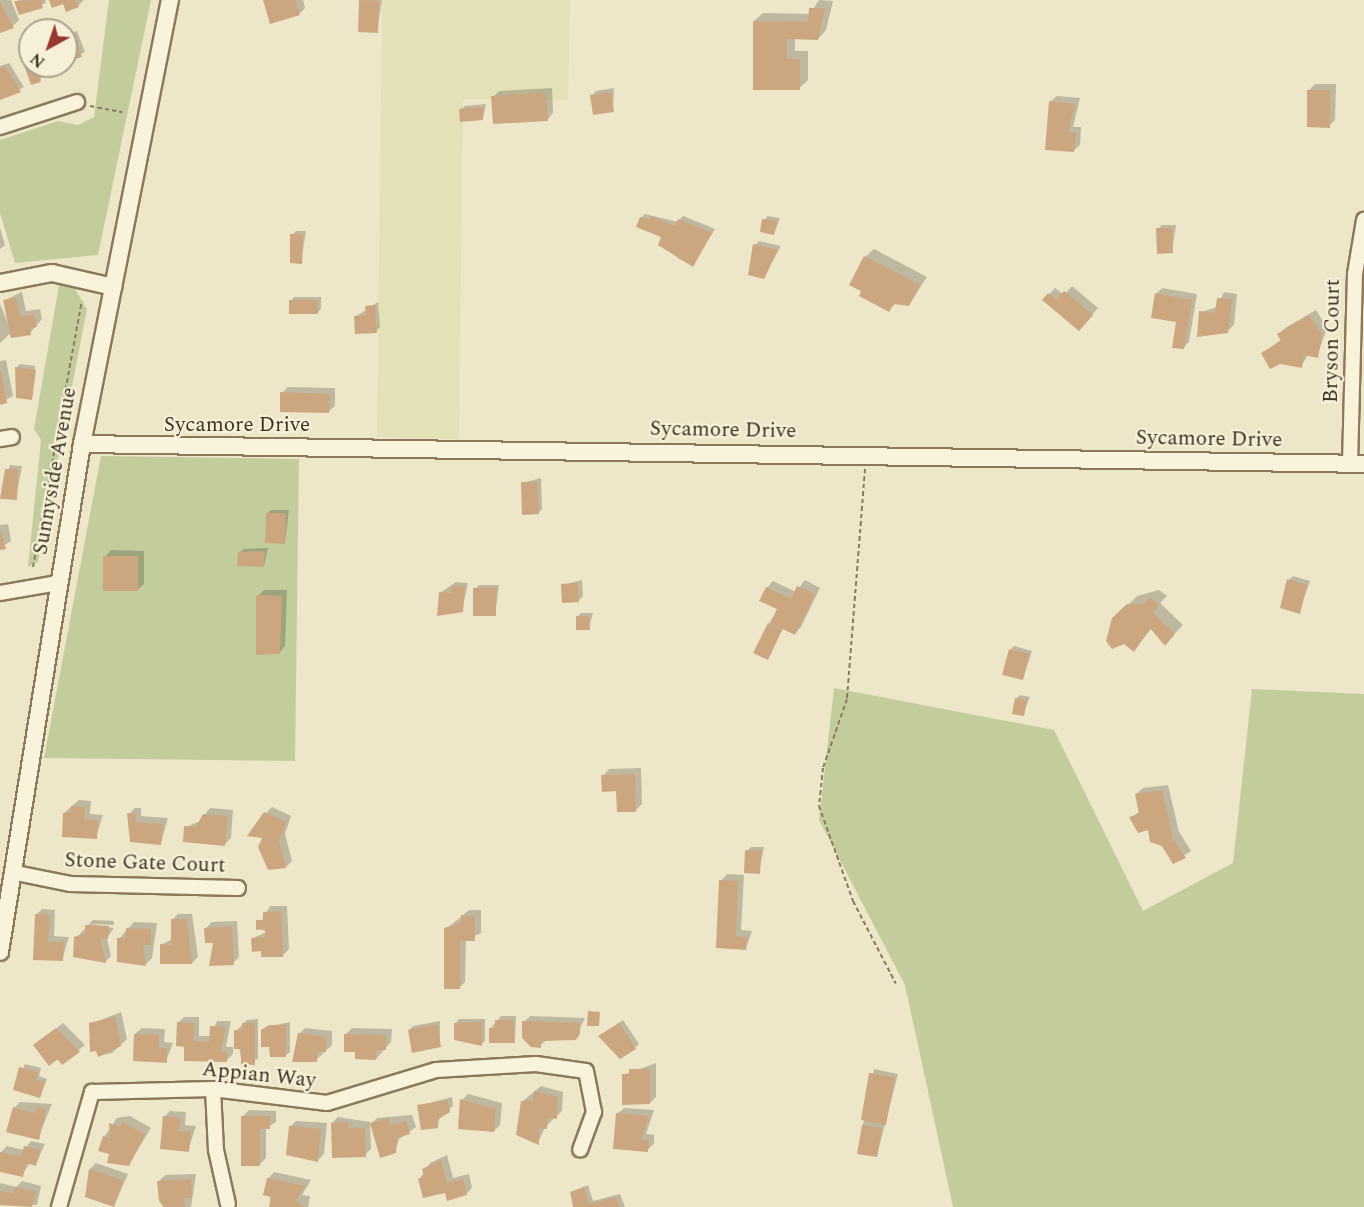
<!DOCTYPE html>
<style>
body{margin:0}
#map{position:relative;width:1364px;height:1207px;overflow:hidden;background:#eee6c9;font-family:Spectral,serif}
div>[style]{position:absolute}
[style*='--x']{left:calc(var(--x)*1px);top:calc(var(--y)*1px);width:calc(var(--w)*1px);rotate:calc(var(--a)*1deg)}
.farmland>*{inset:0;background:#e4e1b6}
.green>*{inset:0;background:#c3cd9c}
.shadow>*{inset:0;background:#0003}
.building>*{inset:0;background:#cca67f}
.path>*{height:2px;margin-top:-1px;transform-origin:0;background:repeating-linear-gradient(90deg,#8b795d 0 4.5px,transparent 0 7.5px)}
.roads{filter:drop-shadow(2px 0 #8b795d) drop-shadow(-2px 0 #8b795d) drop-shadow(0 2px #8b795d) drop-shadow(0 -2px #8b795d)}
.minor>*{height:14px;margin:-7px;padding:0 7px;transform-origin:7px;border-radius:7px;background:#f9f3dc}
.tertiary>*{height:16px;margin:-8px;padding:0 8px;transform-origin:8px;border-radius:8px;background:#f9f3dc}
span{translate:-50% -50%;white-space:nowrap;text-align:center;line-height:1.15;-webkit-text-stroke:4.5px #f6f0d8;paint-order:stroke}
.street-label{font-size:21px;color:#3b3021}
.north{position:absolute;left:18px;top:18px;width:60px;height:60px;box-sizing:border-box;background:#f6f0d8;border:2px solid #aba38f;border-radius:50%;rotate:220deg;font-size:16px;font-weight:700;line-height:24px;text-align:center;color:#3b3021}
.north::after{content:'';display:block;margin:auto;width:21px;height:27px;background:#99372e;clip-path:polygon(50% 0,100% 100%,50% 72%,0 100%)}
</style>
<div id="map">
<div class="farmland">
<i style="clip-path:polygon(382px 0,570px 0,568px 100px,463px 99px,459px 439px,377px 437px)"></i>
</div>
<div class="green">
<i style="clip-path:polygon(109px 0,151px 0,98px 255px,15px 263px,0 213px,0 140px,58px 121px,78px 125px,94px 117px)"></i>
<i style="clip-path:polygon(59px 285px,75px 289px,87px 309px,38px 562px,28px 567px,41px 440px,34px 429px)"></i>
<i style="clip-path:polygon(101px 456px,299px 459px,295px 761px,44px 758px)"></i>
<i style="clip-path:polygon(834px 688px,1054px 730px,1143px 911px,1233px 863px,1252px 689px,1364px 694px,1364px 1207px,953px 1207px,905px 985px,819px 820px)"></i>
</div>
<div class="shadow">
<i style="clip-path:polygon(0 0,11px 0,19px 20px,13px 26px)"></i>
<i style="clip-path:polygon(18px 0,45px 0,46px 3px,20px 13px)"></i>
<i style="clip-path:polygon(50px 0,84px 0,78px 6px)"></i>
<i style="clip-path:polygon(264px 0,303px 0,305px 8px,299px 14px)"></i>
<i style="clip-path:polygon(361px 0,382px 0,377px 32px,360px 1px)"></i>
<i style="clip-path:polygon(819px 0,833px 1px,826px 30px,818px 39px,795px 37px,795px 51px,808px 51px,808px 80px,799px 88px,754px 21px,763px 13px,810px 14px)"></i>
<i style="clip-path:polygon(77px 31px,85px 52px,66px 61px,66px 35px)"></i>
<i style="clip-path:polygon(30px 49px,30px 66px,46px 66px,40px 81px,22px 54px)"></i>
<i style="clip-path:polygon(9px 63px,24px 87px,0 99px,0 66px)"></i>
<i style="clip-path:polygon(1315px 84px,1336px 84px,1335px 120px,1329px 126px,1309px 90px)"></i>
<i style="clip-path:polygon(552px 88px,553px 113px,547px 120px,493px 97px,499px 91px)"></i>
<i style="clip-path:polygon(614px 88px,613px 110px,592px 95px,596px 91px)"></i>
<i style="clip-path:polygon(1057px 96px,1080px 98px,1073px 127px,1081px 127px,1080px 145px,1073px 151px,1050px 102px)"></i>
<i style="clip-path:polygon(486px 104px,483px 119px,461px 109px,465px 106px)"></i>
<i style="clip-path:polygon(645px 214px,678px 222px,683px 216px,715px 229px,693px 265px,677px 258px,679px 252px,641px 218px)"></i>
<i style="clip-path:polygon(768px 216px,780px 218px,774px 234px,764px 220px)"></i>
<i style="clip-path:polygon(1162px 225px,1176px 225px,1172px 252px,1158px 229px)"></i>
<i style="clip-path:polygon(0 228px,5px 245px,0 249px)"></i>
<i style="clip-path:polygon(296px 231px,306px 231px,301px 262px,292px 235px)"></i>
<i style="clip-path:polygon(759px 241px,781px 246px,763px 277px,755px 245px)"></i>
<i style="clip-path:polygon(874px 249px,927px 277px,909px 305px,896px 303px,889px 310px,865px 257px)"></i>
<i style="clip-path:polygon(1072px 286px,1098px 308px,1085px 323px,1044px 300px,1055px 288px,1064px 295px)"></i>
<i style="clip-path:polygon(1162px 288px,1197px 294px,1189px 342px,1183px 348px,1178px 321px,1156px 294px)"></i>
<i style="clip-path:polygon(22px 292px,26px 311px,40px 309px,42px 319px,30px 333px,11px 333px,0 343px,0 304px,11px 330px,5px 300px)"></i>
<i style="clip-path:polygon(1224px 292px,1237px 294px,1234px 325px,1227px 331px,1201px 312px,1217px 307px)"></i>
<i style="clip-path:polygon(294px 297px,321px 297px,321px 309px,317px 313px,291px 301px)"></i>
<i style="clip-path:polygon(378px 302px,380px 327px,376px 331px,355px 317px)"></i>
<i style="clip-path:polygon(1316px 310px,1327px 328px,1317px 356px,1308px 355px,1301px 366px,1263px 353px,1282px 339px,1279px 334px,1285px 328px)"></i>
<i style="clip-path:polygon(6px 360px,13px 396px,0 403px,0 361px)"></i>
<i style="clip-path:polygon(20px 364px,35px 366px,32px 399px,16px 368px)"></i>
<i style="clip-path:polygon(288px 387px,335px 388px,335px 406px,328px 412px,282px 393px)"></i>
<i style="clip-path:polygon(10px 465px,22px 466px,16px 498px,0 497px)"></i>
<i style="clip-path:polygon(541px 478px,542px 509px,538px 513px,522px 483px)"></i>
<i style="clip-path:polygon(271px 510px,289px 510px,285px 542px,267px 514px)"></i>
<i style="clip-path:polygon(8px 524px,11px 541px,0 548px,0 525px)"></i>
<i style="clip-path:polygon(268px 548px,264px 566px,240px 552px,244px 549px)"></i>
<i style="clip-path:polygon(111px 550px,144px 551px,144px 584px,137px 590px,105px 557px)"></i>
<i style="clip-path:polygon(1293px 576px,1310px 581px,1299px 612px,1289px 580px)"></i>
<i style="clip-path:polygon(582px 580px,583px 596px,579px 600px,562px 585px)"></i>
<i style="clip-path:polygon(805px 580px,820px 588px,801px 627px,795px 633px,784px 627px,767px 658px,769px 624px,779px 609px,767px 588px,773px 581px,796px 592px)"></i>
<i style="clip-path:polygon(456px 582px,468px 583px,462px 610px,440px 593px)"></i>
<i style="clip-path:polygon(479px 585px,499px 585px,495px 615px,475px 589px)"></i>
<i style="clip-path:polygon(264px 590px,287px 590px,285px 646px,279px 653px,258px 596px)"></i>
<i style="clip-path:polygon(1159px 590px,1167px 596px,1160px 603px,1183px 625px,1165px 644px,1152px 628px,1134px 650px,1114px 619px,1137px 596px)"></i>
<i style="clip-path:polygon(581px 613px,593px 613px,589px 628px,578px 616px)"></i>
<i style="clip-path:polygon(1014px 646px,1032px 651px,1023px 679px,1010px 650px)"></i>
<i style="clip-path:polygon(1020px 695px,1030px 697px,1023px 714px,1016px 699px)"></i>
<i style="clip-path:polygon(641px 768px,642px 804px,636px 810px,603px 776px,609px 769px)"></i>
<i style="clip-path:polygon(1168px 785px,1179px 832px,1191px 851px,1173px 862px,1149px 828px,1138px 831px,1131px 818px,1140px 811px,1136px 794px,1143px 788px)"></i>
<i style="clip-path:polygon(79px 800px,91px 801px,90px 814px,103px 815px,96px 837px,64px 813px)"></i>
<i style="clip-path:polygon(272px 807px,291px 816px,285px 834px,292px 861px,286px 867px,264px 837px,266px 813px)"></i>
<i style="clip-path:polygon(135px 808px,141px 808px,141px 816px,168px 818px,161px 843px,132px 841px,129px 814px)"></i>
<i style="clip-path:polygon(210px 808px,233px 810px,231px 838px,225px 844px,186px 827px,200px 821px)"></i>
<i style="clip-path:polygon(751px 847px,764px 847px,759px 872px,747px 851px)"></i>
<i style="clip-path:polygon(727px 874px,744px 875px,741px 930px,752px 931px,746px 948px,718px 947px,721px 881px)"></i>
<i style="clip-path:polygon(270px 906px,287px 906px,289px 949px,283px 955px,262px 950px,253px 938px,267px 932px,258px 928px)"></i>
<i style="clip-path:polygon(42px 909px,55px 910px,54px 936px,69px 937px,62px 960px,34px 958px,36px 915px)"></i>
<i style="clip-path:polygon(469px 910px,481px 910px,481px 933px,466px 940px,465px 982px,459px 988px,446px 929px)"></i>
<i style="clip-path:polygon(178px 914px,192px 914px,198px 957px,192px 963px,161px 945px,172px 939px,172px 920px)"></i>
<i style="clip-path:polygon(93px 920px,114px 921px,114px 925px,90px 924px,114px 928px,107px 938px,111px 956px,105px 962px,76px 938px)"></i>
<i style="clip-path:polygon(237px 921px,239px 957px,233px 963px,210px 965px,215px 941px,206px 928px,212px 922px)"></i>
<i style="clip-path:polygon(134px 922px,157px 923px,152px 958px,146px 964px,119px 939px)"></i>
<i style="clip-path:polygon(121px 1012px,127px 1039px,112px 1053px,99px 1056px,91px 1024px)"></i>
<i style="clip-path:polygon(501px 1016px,516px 1016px,515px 1041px,490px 1029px)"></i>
<i style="clip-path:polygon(530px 1016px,585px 1018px,575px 1039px,547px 1039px,540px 1046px,524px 1022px)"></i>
<i style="clip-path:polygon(184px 1017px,199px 1017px,199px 1036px,211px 1036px,217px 1021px,231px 1021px,226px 1047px,233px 1047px,233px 1054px,227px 1060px,186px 1045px,178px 1023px)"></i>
<i style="clip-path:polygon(258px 1019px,258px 1059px,242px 1063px,236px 1031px,247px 1020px)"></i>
<i style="clip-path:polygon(459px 1019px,485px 1019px,485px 1041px,481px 1044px,456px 1023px)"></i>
<i style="clip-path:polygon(623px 1020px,639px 1044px,635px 1048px,604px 1033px)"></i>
<i style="clip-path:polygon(440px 1021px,440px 1046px,409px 1030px,413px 1026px)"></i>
<i style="clip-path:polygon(290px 1022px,290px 1052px,286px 1055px,267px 1027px)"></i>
<i style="clip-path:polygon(63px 1023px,85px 1045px,62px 1063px,35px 1045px)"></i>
<i style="clip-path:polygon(142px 1028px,165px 1029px,164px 1042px,173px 1043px,166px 1061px,135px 1034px)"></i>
<i style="clip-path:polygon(305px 1028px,332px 1031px,332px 1045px,316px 1060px,299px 1034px)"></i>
<i style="clip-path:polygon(352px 1028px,392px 1029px,391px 1042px,376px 1059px,357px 1050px,346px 1034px)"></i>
<i style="clip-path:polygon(656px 1063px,656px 1097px,650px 1103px,623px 1075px)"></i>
<i style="clip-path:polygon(25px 1064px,41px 1068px,39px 1076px,47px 1079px,40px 1097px,15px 1089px)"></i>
<i style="clip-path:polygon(874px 1069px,898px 1074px,877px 1155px,863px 1125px)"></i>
<i style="clip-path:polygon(541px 1086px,563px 1092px,562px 1111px,545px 1127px,538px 1143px,523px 1101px)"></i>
<i style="clip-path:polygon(468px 1094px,502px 1103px,500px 1125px,494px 1131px,462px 1100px)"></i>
<i style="clip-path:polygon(452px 1097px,453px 1106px,440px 1116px,438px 1126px,418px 1106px)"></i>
<i style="clip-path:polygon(20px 1102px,52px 1104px,38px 1138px,14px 1108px)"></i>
<i style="clip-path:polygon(624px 1108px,654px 1110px,646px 1134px,654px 1135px,654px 1144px,647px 1150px,617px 1114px)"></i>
<i style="clip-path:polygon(249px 1110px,276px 1111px,276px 1122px,266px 1128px,266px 1158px,260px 1164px,242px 1117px)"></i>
<i style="clip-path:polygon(170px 1111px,186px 1112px,185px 1125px,196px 1126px,188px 1150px,164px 1117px)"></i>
<i style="clip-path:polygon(412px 1115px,416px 1127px,399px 1139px,395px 1152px,370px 1125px,377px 1118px)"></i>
<i style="clip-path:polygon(130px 1116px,151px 1128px,129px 1164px,111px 1153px,104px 1137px,117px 1118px)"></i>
<i style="clip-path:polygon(338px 1117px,370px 1122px,371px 1149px,365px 1155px,332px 1123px)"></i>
<i style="clip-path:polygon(296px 1121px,327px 1123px,324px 1154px,318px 1160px,290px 1127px)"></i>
<i style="clip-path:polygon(31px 1141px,45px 1144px,36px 1164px,30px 1163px,22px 1175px,0 1170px,1px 1152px,7px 1146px,24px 1150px)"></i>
<i style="clip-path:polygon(447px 1155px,453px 1178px,469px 1174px,472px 1188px,466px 1194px,419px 1180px,430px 1163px)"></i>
<i style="clip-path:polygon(96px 1163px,128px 1174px,114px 1206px,87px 1196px,90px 1169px)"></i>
<i style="clip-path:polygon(274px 1172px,311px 1180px,302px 1195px,310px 1196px,308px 1207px,271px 1207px,268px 1179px)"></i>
<i style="clip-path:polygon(196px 1174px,191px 1207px,163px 1207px,159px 1181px,165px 1175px)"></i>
<i style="clip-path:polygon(22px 1181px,41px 1186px,37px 1205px,0 1204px,0 1183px,16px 1187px)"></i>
<i style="clip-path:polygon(588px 1185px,593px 1201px,620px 1194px,625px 1207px,575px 1207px,571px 1192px)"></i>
</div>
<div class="building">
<i style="clip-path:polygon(0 0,14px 28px,0 33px)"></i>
<i style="clip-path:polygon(41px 0,43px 8px,19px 15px,14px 1px)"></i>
<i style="clip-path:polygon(49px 0,76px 0,79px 7px,66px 12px,63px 4px,52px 8px)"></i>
<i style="clip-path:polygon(263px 0,295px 0,300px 15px,270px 24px)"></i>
<i style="clip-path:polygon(359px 0,379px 1px,378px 33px,358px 32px)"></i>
<i style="clip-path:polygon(809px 8px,825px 8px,818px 40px,787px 39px,787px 59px,800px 59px,800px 90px,753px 90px,753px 21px,808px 22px)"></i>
<i style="clip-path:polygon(74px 33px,82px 57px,66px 62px,66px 36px)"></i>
<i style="clip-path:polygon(30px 51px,30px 66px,46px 68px,37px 71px,41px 82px,31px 85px,20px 54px)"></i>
<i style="clip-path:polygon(5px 66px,21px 92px,0 100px,0 68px)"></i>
<i style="clip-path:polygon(1307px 90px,1330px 90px,1330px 128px,1307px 127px)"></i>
<i style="clip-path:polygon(611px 92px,614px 112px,593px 115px,590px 95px)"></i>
<i style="clip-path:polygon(546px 93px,548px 121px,493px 124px,491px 96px)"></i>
<i style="clip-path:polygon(1049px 101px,1075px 104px,1068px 132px,1076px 133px,1074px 152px,1045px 150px)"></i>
<i style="clip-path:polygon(483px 107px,483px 120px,460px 122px,459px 109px)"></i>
<i style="clip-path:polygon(651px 216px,675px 226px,678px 219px,712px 233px,693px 267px,658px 245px,661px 237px,636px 227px,640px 217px,649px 220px)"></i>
<i style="clip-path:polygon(762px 219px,777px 221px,774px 235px,760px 232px)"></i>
<i style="clip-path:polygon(1156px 228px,1172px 228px,1173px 253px,1157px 254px)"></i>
<i style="clip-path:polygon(290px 234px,303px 234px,302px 264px,290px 263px)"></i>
<i style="clip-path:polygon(753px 244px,778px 250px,764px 279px,748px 275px)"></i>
<i style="clip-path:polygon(864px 256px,920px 285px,909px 306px,894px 304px,889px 312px,859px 296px,861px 291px,849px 285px)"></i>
<i style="clip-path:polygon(1064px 291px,1093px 315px,1079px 331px,1042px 300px,1048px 293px,1057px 300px)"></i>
<i style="clip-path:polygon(1155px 293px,1192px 300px,1184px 349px,1172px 348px,1176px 322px,1151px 318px)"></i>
<i style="clip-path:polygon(16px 298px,20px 317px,34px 314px,37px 327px,30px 328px,31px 335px,11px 338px,3px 300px)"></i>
<i style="clip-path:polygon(1217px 298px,1232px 299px,1228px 333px,1197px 337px,1199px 311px,1215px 313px)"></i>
<i style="clip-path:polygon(289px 300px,317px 300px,318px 314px,289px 314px)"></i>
<i style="clip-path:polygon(375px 305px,377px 333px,355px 334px,354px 316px,366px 315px,365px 306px)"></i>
<i style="clip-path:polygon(1309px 315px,1322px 335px,1318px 358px,1304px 355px,1302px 368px,1280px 364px,1270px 369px,1261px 353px,1281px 341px,1277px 334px)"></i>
<i style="clip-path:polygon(15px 367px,36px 370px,32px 400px,16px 398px)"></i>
<i style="clip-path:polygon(1px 371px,7px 403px,0 405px,0 372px)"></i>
<i style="clip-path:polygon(280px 392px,330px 394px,329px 413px,280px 412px)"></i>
<i style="clip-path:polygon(5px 469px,18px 469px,17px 500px,0 499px)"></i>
<i style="clip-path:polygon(521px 482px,537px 482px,539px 514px,522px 515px)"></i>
<i style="clip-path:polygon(266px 513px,286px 513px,285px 544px,265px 543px)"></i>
<i style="clip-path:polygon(0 529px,6px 549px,0 550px)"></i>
<i style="clip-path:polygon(265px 551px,264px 567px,237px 566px,238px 552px)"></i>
<i style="clip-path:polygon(103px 556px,138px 556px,138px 591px,103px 591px)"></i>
<i style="clip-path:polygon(1287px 579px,1307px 585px,1300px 614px,1280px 608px)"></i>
<i style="clip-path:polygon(578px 583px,579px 602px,562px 603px,561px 584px)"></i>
<i style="clip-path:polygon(451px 586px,465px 587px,463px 612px,437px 616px,439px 592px,451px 593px)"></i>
<i style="clip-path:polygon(797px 586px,815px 594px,795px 635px,770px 623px,777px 609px,759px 601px,766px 587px,791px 599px)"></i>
<i style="clip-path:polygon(473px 588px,496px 588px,496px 616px,473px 616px)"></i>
<i style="clip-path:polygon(256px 595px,282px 596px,280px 654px,256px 655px)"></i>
<i style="clip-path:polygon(1150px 597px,1159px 605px,1153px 613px,1175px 634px,1165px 646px,1150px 628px,1134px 652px,1124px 644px,1112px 649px,1106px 641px,1112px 618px,1127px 604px,1144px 604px)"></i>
<i style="clip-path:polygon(576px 616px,589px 616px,590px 630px,576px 630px)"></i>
<i style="clip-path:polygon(768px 623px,782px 630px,768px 660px,753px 653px)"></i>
<i style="clip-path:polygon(1009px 649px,1029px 654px,1023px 680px,1002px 675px)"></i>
<i style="clip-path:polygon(1015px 698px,1027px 700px,1024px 716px,1012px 714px)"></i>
<i style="clip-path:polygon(635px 774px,636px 812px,617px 812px,616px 791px,602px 792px,601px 775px)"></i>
<i style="clip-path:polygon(1162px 790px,1173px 839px,1186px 858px,1173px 864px,1162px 846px,1150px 842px,1148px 830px,1138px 833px,1129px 817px,1139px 814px,1135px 794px)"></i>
<i style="clip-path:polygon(71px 806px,85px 807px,84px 820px,98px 820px,97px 839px,62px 837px,63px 813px,71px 813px)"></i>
<i style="clip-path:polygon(264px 812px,286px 822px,279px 841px,286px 868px,268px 870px,258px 847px,262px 838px,247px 836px)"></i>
<i style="clip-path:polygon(127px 813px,136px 814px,135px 822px,163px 824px,161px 845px,130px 842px)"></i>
<i style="clip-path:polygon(203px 814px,228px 816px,225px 846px,183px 842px,184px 826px,196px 827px)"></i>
<i style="clip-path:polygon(745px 850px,761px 851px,760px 874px,744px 873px)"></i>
<i style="clip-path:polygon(719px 880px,738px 881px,736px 936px,747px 937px,746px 950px,716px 948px)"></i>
<i style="clip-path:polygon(281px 911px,283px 957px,261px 957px,261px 951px,252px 952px,251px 938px,265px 937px,265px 929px,256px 930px,256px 920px,263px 920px,263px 912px)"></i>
<i style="clip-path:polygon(35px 914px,50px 915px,48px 942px,64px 942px,63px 961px,33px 960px)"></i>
<i style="clip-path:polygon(461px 915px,475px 916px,475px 941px,460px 941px,460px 989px,444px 989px,444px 928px,461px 923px)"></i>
<i style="clip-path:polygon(171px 919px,187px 919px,192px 964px,160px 964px,160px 944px,171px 945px)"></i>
<i style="clip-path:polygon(85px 925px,109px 926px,108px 939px,100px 938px,106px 963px,73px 957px,74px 937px,85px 933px)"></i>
<i style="clip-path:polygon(232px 926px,234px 965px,209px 966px,213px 943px,205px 943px,204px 928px)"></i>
<i style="clip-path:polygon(126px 928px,151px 929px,151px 945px,143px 945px,146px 966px,117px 962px,117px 938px,126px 938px)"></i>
<i style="clip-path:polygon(588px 1011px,600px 1012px,599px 1026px,587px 1026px)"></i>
<i style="clip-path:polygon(115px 1017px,121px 1046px,98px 1057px,96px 1051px,90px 1052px,89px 1023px)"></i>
<i style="clip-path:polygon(495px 1020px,513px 1020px,515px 1043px,489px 1043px,489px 1028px,495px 1028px)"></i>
<i style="clip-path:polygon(522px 1021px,580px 1023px,580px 1034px,576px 1040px,541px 1041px,541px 1048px,531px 1047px,522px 1038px)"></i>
<i style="clip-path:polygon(177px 1022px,194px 1023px,193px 1041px,209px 1042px,210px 1026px,226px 1027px,221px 1052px,227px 1052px,227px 1062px,184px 1061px,184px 1047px,176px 1046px)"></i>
<i style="clip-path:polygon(482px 1022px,482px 1046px,454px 1040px,454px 1023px)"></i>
<i style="clip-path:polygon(242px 1023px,255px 1023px,255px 1065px,241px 1064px,241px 1049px,234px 1049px,234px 1030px,242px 1030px)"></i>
<i style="clip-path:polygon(619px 1023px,636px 1049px,620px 1059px,598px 1036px)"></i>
<i style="clip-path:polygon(437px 1024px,441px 1047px,412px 1053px,408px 1030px)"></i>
<i style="clip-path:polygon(269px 1025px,286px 1025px,286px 1057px,270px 1057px,269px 1047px,261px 1047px,261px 1030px)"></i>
<i style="clip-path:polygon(56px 1028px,80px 1052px,62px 1065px,58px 1059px,49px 1066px,33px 1045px)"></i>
<i style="clip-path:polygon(298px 1033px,326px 1037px,326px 1052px,317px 1052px,317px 1062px,292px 1062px)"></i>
<i style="clip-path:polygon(134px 1034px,159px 1035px,159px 1048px,167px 1048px,167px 1063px,133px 1061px)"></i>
<i style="clip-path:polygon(344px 1034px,386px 1035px,386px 1050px,376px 1050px,376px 1060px,355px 1059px,355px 1052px,344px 1052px)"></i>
<i style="clip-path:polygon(19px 1067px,38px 1072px,36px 1080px,45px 1082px,40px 1098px,13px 1090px)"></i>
<i style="clip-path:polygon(629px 1069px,650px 1069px,650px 1104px,622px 1105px,622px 1074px,629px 1074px)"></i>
<i style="clip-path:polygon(869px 1073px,895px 1077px,886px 1125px,861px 1120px)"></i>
<i style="clip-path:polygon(534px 1091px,558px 1097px,557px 1119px,548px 1118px,547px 1129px,539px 1128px,539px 1145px,516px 1135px,521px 1101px,533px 1101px)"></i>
<i style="clip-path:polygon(460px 1099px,496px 1109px,494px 1132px,458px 1129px)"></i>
<i style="clip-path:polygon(448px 1100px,450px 1112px,437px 1120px,438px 1128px,421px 1130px,417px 1105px)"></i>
<i style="clip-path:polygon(13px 1107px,35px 1113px,37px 1107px,46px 1110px,39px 1140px,6px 1132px)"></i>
<i style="clip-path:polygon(616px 1113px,649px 1116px,641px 1140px,649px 1141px,648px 1152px,613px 1149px)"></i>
<i style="clip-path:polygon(163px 1116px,181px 1118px,179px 1131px,191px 1132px,189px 1152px,160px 1149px)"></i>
<i style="clip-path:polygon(241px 1116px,270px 1116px,270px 1129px,260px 1129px,260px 1166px,241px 1166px)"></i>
<i style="clip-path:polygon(388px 1118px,390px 1125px,406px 1121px,410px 1134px,397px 1138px,396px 1153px,380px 1158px,370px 1123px)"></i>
<i style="clip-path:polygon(122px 1122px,145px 1134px,129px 1166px,107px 1163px,109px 1154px,98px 1151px,103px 1136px,110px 1139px,109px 1123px,120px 1127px)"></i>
<i style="clip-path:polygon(348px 1122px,349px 1128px,365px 1128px,366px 1157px,332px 1158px,331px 1123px)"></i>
<i style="clip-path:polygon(862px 1125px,882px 1128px,877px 1157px,857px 1154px)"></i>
<i style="clip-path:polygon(289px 1126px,321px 1129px,318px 1162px,286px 1155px)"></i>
<i style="clip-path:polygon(24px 1146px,40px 1150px,36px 1166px,26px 1163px,23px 1177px,0 1172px,0 1152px,21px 1157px)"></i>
<i style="clip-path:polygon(441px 1160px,447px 1183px,463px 1179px,467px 1195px,447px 1201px,445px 1193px,423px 1198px,418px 1179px,424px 1177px,422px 1169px)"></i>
<i style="clip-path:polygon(89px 1169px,123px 1180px,114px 1207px,85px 1197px)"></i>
<i style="clip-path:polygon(267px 1178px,305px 1186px,296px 1200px,304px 1207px,269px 1207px,271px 1197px,263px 1195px)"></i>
<i style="clip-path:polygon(191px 1179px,192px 1198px,184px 1198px,185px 1207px,164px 1207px,159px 1201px,157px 1181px)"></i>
<i style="clip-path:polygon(15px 1187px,36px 1192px,32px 1207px,0 1205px,0 1191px,13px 1194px)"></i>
<i style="clip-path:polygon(584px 1187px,589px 1204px,616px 1197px,620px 1207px,573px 1207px,570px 1192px)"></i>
</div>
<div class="path">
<i style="--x:90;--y:106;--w:33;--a:11"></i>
<i style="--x:865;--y:469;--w:231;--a:94.5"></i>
<i style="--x:847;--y:699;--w:73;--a:109.2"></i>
<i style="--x:823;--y:768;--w:38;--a:96"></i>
<i style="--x:819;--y:806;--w:101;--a:70.3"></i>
<i style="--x:853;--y:901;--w:93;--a:62.6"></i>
<i style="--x:33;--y:567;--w:270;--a:-79.6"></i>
</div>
<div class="roads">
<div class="minor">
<i style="--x:0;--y:127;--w:81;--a:-18"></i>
<i style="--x:0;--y:439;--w:12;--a:-9"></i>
<i style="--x:1350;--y:464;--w:190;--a:-88.5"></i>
<i style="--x:1355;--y:274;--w:55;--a:-80.5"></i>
<i style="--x:0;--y:593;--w:59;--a:-9.8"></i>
<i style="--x:16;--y:873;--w:55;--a:11.5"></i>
<i style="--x:70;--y:884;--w:168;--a:1.4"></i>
<i style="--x:213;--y:1089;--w:61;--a:87.2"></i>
<i style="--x:216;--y:1150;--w:55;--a:77.5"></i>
<i style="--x:59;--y:1207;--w:120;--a:-74"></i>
<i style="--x:92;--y:1092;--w:121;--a:-1.4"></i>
<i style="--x:213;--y:1089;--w:115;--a:7"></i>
<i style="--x:327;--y:1103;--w:114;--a:-16.8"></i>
<i style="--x:436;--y:1070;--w:100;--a:-3.4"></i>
<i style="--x:536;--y:1064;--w:50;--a:8"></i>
<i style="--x:586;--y:1071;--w:42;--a:79"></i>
<i style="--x:594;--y:1112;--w:40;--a:110.2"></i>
</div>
<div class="tertiary">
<i style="--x:0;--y:283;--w:53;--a:-10.9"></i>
<i style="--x:52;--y:273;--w:63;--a:12.9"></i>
<i style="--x:82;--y:444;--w:1282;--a:0.89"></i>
<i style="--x:0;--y:952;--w:515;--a:-80.83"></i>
<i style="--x:82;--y:444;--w:453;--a:-78.8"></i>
</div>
</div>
<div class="street-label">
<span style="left:1332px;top:341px;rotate:-89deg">Bryson Court</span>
<span style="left:237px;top:425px">Sycamore Drive</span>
<span style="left:723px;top:430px;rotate:1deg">Sycamore Drive</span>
<span style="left:1209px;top:439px;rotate:1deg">Sycamore Drive</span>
<span style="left:55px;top:471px;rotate:-80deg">Sunnyside Avenue</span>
<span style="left:145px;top:863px;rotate:2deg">Stone Gate Court</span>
<span style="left:259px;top:1075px;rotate:6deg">Appian Way</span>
</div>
<div class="north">N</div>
</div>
